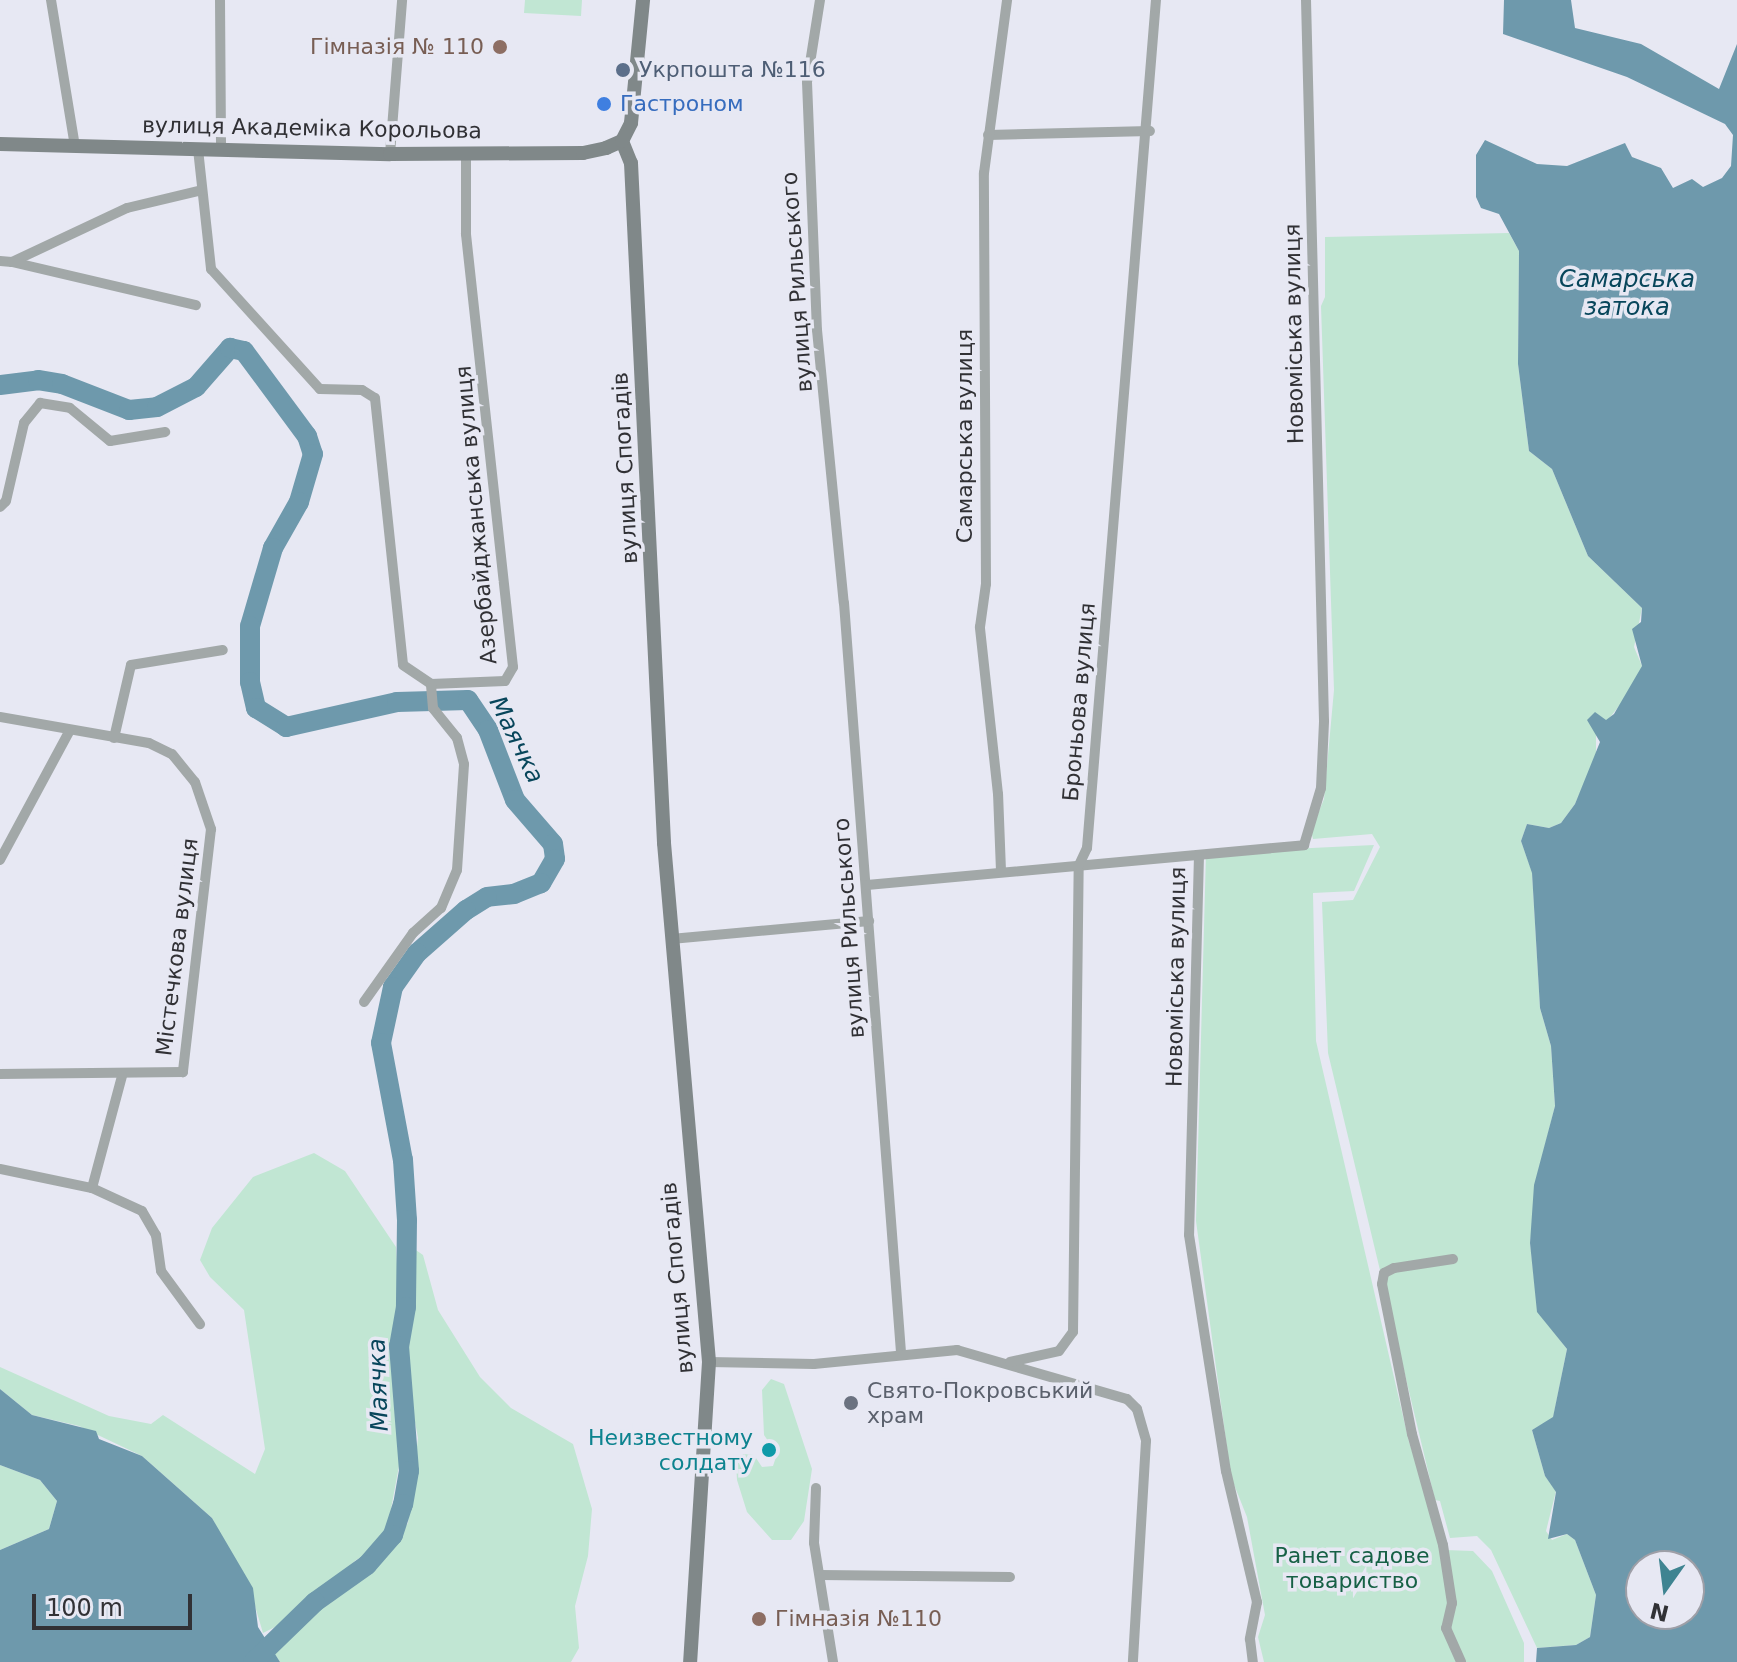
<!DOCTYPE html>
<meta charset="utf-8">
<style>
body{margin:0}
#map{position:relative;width:1737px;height:1662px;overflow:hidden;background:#e7e8f3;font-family:"DejaVu Sans",sans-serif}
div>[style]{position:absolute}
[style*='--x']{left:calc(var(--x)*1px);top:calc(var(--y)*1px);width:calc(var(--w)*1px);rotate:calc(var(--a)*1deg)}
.green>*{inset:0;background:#c1e6d3}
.water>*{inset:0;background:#6e99ac}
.river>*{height:20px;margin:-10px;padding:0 10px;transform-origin:10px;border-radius:10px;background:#6e99ac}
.street>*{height:10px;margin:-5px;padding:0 5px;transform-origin:5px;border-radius:5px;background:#a2a8a8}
.secondary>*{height:14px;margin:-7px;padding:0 7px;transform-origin:7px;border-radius:7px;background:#808889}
.dots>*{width:22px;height:22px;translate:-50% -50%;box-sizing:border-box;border:4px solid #e7e8f3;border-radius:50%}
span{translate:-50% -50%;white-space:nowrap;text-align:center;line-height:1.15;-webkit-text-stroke:7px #e7e8f3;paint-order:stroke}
.education-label{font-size:22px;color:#785e54}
.right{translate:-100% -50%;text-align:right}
.left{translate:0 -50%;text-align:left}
.service-label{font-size:22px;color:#4e5e75}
.shop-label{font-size:22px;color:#366cbe}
.street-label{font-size:22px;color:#313135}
.worship-label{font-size:22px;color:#5b616d}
.culture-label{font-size:22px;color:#0d838f}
.park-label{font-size:22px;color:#176146}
.water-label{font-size:24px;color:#08465b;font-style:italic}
.north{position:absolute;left:1625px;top:1550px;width:80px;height:80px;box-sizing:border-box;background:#e7e8f3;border:2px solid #9e9fa7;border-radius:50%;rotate:194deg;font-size:22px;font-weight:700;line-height:32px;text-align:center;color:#313135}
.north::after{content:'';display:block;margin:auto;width:28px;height:36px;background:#3f8491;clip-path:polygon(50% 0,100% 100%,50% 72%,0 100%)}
.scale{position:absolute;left:32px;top:1594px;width:160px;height:36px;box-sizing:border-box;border:4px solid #313135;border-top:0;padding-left:10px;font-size:24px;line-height:28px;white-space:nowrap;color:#313135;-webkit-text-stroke:6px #e7e8f3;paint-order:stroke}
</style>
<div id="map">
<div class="green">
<i style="clip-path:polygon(525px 0,582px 0,581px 16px,524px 13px)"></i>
<i style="clip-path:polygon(1509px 233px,1519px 251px,1518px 364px,1529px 451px,1552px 469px,1588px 556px,1642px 608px,1634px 647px,1642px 666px,1634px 687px,1596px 735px,1596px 756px,1575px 804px,1561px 823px,1549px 828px,1527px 824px,1521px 841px,1532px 872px,1540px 1008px,1551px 1046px,1555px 1106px,1540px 1165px,1530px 1243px,1538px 1312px,1567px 1349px,1553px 1418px,1532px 1430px,1545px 1476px,1556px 1491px,1546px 1531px,1552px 1540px,1567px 1534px,1575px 1540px,1596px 1595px,1590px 1637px,1576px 1645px,1537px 1648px,1491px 1550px,1477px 1536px,1450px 1538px,1440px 1501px,1435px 1500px,1328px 1053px,1322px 902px,1353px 900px,1380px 847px,1372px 834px,1313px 839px,1311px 831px,1324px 799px,1334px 690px,1321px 306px,1325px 297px,1325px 237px)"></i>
<i style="clip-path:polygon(1374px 845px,1354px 891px,1313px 893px,1316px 1041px,1409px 1442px,1445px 1550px,1473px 1551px,1492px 1571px,1524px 1643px,1524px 1662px,1264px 1662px,1258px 1637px,1265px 1615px,1247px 1517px,1231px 1477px,1196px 1221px,1206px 853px)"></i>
<i style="clip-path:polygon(314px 1153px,345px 1171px,396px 1247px,400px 1316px,390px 1345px,402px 1450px,388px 1525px,374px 1550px,356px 1560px,291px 1619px,263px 1633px,252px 1596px,212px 1518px,142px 1456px,79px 1426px,32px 1415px,0 1389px,0 1367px,109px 1416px,151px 1424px,163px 1415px,255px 1474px,265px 1449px,244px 1310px,210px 1277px,200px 1260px,212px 1228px,253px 1177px)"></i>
<i style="clip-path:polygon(413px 1248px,423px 1255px,438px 1310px,480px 1377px,511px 1408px,573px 1444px,592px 1509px,588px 1556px,575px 1606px,579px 1648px,571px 1662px,280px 1662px,274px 1653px,288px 1635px,384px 1558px,408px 1523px,418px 1438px,406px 1375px)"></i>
<i style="clip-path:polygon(771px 1379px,784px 1384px,812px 1469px,804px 1521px,791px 1540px,772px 1540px,747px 1512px,737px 1480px,736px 1463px,743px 1454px,754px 1455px,762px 1467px,773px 1466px,777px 1454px,764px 1435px,762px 1390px)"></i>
<i style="clip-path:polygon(0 1465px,40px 1480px,57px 1501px,49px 1529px,0 1550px)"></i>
</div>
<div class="water">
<i style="clip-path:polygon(evenodd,1504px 0,1571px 0,1575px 28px,1641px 44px,1719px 89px,1737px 44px,1737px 1662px,1536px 1662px,1537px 1648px,1576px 1645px,1590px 1637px,1596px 1595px,1575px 1540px,1567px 1534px,1548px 1539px,1556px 1492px,1545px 1476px,1532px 1430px,1553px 1417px,1567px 1349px,1537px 1312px,1530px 1243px,1534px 1185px,1555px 1106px,1551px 1046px,1540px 1008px,1532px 873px,1521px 841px,1527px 824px,1549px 828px,1561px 823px,1575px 804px,1600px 742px,1587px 720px,1595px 712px,1606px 720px,1614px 714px,1642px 666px,1632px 629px,1641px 622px,1642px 608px,1588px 556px,1552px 469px,1529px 451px,1518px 364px,1519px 251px,1499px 214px,1481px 208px,1476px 197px,1476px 155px,1485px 140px,1537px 164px,1567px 166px,1625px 143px,1632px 157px,1661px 168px,1673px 188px,1692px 179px,1703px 187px,1722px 178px,1731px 166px,1733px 135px,1725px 124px,1627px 77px,1503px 34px,1504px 0,1641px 1566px,1689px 1566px,1689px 1614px,1641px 1614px,1641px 1566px)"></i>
<i style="clip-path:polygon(0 1389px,32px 1415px,96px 1431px,99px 1439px,142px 1456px,212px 1518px,253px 1588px,258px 1627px,280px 1662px,0 1662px,0 1550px,49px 1529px,57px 1501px,40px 1480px,0 1465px)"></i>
</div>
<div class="river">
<i style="--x:0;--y:385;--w:38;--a:-7"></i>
<i style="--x:38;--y:380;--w:24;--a:9"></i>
<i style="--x:62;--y:384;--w:72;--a:21.2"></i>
<i style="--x:129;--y:410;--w:28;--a:-6"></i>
<i style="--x:157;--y:407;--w:44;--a:-27.1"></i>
<i style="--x:196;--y:387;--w:52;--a:-48.9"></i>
<i style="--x:230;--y:348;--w:14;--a:12"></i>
<i style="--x:244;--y:351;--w:106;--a:53.5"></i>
<i style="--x:307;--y:436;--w:19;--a:72"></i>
<i style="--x:313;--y:454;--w:50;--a:106.3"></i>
<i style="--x:299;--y:502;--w:53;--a:119.5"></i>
<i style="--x:273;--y:548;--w:81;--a:106.4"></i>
<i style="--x:250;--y:626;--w:56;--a:90"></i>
<i style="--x:250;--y:682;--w:27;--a:77"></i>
<i style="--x:256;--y:708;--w:36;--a:32"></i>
<i style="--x:286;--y:727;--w:114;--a:-12.7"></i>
<i style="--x:397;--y:702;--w:71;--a:-1.6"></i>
<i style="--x:468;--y:700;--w:36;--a:56"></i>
<i style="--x:488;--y:730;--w:75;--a:68.9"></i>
<i style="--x:515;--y:800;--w:58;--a:49.2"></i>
<i style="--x:553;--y:844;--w:15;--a:82"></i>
<i style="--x:555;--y:859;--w:28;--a:120"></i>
<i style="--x:541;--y:883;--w:29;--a:158"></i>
<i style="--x:514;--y:894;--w:27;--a:174"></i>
<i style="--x:487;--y:897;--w:25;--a:148"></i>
<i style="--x:466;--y:910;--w:65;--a:138.7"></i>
<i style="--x:417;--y:953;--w:42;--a:125.2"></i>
<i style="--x:393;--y:987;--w:57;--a:102.1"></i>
<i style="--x:381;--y:1043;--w:119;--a:79.4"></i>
<i style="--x:403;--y:1160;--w:60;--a:86.2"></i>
<i style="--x:407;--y:1220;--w:87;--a:90.7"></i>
<i style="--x:406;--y:1307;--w:40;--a:100"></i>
<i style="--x:399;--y:1346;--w:125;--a:85.4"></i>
<i style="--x:409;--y:1471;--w:34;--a:100"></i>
<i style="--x:403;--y:1504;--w:33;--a:108"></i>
<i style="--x:393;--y:1535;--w:40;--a:131"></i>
<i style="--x:367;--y:1565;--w:64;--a:144.6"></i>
<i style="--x:315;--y:1602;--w:86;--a:135.9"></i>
</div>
<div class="street">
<i style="--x:51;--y:0;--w:148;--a:80.7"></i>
<i style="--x:220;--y:0;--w:150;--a:89.6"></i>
<i style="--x:820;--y:0;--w:83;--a:99"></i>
<i style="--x:807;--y:82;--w:248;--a:87.7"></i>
<i style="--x:817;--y:330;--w:274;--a:84.4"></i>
<i style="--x:844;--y:603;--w:752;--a:85.65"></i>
<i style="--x:988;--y:135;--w:162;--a:-1.4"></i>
<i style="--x:198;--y:149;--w:121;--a:83.8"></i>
<i style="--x:211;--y:269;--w:162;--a:47.8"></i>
<i style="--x:320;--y:389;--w:42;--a:1.4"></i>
<i style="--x:362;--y:390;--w:15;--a:32"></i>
<i style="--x:375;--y:398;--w:268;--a:84"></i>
<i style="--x:403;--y:665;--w:34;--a:34"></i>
<i style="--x:431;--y:684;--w:74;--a:-2.3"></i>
<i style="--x:505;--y:681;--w:16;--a:-60"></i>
<i style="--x:513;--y:667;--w:436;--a:-96.2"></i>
<i style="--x:466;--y:234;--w:81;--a:-90"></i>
<i style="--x:390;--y:154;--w:154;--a:-85.5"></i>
<i style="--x:0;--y:261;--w:12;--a:5"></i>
<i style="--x:12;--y:262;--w:127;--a:-25.2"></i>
<i style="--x:127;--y:208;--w:77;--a:-13.5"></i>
<i style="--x:12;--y:262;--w:189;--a:13.2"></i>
<i style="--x:0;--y:507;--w:8;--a:-45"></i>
<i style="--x:6;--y:501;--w:80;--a:-77"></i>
<i style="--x:24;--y:423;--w:26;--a:-51"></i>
<i style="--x:40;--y:403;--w:30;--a:9"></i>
<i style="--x:70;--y:408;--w:52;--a:39.5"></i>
<i style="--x:110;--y:441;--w:56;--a:-9.3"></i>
<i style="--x:0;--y:717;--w:151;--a:9.9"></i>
<i style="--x:149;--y:743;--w:25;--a:26"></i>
<i style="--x:172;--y:754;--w:36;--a:51"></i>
<i style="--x:195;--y:782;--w:50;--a:71.2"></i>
<i style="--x:211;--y:829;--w:245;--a:96.6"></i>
<i style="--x:183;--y:1072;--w:183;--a:179.4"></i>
<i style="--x:114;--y:738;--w:75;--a:-76.9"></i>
<i style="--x:131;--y:665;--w:93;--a:-9.3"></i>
<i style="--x:1199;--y:855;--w:380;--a:91.5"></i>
<i style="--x:1189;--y:1235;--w:239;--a:81.1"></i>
<i style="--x:1226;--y:1471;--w:135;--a:76.7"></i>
<i style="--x:1257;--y:1602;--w:38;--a:101"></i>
<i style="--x:1250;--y:1639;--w:23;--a:83"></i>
<i style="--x:0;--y:860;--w:145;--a:-61.7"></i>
<i style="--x:1001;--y:871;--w:77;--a:-92.2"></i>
<i style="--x:998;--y:794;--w:168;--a:-96.2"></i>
<i style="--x:980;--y:627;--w:43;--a:-82.1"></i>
<i style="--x:986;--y:584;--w:411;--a:-90.3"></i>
<i style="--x:984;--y:173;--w:175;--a:-82.4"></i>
<i style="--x:867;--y:885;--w:439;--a:-5.2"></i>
<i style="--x:1304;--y:845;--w:59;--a:-73.4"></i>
<i style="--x:1321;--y:788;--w:67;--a:-87.4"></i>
<i style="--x:1324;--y:721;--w:721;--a:-91.43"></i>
<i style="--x:671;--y:939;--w:199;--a:-5.2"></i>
<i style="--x:364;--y:1002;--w:85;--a:-54.6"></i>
<i style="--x:413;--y:933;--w:38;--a:-42"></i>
<i style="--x:441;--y:908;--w:41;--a:-67.2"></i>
<i style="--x:457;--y:870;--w:106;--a:-86.2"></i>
<i style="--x:464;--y:764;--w:27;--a:-105"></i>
<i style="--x:457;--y:738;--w:38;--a:-129"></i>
<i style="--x:433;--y:708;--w:24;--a:-95"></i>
<i style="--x:0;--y:1169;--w:94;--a:11.7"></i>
<i style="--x:92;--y:1188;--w:55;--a:24.7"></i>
<i style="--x:142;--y:1211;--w:28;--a:60"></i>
<i style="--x:156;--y:1235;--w:36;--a:82"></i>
<i style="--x:161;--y:1271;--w:66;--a:53.7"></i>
<i style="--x:92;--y:1188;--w:116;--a:-75"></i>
<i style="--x:1453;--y:1259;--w:60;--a:171.3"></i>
<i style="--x:1394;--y:1268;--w:11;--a:153"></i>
<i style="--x:1384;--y:1273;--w:11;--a:100"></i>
<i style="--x:1382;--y:1284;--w:153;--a:78.7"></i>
<i style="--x:1412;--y:1434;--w:115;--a:74.4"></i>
<i style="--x:1443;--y:1545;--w:59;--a:81.2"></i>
<i style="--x:1452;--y:1603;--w:26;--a:103"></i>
<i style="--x:1446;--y:1628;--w:37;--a:66"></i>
<i style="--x:709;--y:1362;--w:105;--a:1.1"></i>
<i style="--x:814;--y:1364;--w:144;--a:-5.6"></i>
<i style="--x:957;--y:1350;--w:177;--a:16.1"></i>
<i style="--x:1127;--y:1399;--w:14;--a:45"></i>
<i style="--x:1137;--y:1409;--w:33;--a:74"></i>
<i style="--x:1146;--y:1441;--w:221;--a:93.4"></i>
<i style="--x:1010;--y:1362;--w:50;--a:-12.7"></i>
<i style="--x:1059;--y:1351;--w:24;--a:-54"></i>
<i style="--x:1073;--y:1332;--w:467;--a:-89.3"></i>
<i style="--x:1079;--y:865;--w:19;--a:-65"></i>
<i style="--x:1087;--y:848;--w:851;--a:-85.35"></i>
<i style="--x:816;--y:1488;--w:55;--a:92.1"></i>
<i style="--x:814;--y:1543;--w:121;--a:80.9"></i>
<i style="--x:820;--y:1575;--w:190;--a:0.6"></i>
</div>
<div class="secondary">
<i style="--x:622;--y:141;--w:24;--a:68"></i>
<i style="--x:631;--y:163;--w:681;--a:87.22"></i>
<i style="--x:664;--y:843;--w:521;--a:85.04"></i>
<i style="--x:709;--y:1362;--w:301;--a:93.6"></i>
<i style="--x:0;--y:144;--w:390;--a:1.5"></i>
<i style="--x:390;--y:154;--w:193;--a:-0.3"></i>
<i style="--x:583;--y:153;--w:24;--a:-12"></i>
<i style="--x:606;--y:148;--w:17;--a:-24"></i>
<i style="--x:622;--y:141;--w:20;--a:-63"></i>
<i style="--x:631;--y:123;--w:124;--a:-84.4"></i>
</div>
<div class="dots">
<i style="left:500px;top:47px;background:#8d6e63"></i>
<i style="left:623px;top:70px;background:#5c6f8a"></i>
<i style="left:604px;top:104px;background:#3f7fe0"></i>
<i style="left:851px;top:1403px;background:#6b7280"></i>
<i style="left:769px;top:1450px;background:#0f9aa8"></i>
<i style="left:759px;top:1619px;background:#8d6e63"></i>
</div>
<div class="education-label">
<span class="right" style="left:484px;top:47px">Гімназія № 110</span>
<span class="left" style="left:775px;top:1619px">Гімназія №110</span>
</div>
<div class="service-label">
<span class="left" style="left:639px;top:70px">Укрпошта №116</span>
</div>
<div class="shop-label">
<span class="left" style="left:620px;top:104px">Гастроном</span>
</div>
<div class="street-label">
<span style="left:312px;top:128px;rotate:1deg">вулиця Академіка Корольова</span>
<span style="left:797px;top:282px;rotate:-94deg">вулиця Рильського</span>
<span style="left:1294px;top:334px;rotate:-91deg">Новоміська вулиця</span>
<span style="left:965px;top:436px;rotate:-90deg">Самарська вулиця</span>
<span style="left:625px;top:468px;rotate:-93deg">вулиця Спогадів</span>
<span style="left:476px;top:515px;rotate:-95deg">Азербайджанська вулиця</span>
<span style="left:1079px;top:702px;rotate:-85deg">Броньова вулиця</span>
<span style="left:849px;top:928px;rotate:-94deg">вулиця Рильського</span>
<span style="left:177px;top:947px;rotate:-83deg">Містечкова вулиця</span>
<span style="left:1176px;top:977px;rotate:-89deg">Новоміська вулиця</span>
<span style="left:677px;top:1278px;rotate:-95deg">вулиця Спогадів</span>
</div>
<div class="worship-label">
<span class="left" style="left:867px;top:1403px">Свято-Покровський<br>храм</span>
</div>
<div class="culture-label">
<span class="right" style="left:753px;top:1450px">Неизвестному<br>солдату</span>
</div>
<div class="park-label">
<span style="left:1352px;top:1568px">Ранет садове<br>товариство</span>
</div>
<div class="water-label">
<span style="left:1627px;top:294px">Самарська<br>затока</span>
<span style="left:516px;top:740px;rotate:64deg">Маячка</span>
<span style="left:379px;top:1385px;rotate:-92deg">Маячка</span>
</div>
<div class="north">N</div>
<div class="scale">100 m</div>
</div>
